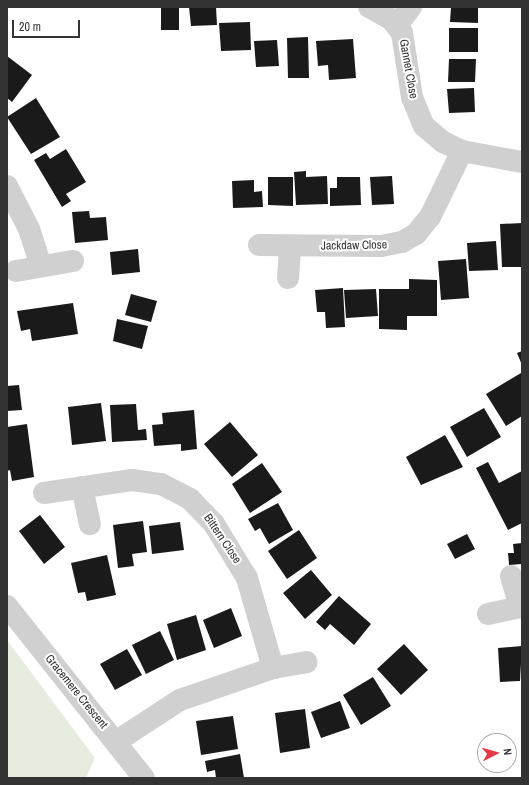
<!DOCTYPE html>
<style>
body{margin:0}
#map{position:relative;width:529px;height:785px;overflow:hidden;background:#fff;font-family:"Archivo Narrow",sans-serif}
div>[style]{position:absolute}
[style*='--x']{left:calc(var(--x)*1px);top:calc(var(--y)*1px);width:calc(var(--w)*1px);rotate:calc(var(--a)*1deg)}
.green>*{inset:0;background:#e6ecdf}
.building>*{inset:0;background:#1a1a1a}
.minor>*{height:22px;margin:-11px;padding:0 11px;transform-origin:11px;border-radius:11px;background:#d0d0d0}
span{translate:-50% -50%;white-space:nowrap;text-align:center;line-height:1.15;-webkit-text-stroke:4px #fff;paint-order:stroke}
.street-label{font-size:12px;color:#333}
.frame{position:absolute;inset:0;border:8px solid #333;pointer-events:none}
.north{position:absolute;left:477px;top:733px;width:40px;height:40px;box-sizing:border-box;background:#fff;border:1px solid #adadad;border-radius:50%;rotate:84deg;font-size:11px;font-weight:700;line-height:16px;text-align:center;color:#333}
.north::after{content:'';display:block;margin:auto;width:14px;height:18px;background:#e63946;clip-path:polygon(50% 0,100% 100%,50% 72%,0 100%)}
.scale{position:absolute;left:12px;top:20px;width:68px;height:18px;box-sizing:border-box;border:2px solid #333;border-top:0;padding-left:5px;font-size:12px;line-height:14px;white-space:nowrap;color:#333;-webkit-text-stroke:3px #fff;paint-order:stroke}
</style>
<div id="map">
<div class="green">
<i style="clip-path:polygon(7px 640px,95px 758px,86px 778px,7px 778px)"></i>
</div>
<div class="building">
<i style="clip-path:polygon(161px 7px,179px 7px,179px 30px,161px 30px)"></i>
<i style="clip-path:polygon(189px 7px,216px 7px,217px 25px,191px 26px)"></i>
<i style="clip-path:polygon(451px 7px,478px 7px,478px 23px,450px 22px)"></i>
<i style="clip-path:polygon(250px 22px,251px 50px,221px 51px,219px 23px)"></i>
<i style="clip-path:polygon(449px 28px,478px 28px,478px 52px,449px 52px)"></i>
<i style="clip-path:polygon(308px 37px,309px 78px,288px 78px,287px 38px)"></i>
<i style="clip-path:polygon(353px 39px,356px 78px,329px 80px,328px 65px,318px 66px,316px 41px)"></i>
<i style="clip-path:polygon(277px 40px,279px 66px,256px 67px,254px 41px)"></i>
<i style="clip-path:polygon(7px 56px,32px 75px,12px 102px,7px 98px)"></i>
<i style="clip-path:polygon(449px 59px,476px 59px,475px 82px,448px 82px)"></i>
<i style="clip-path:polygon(474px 88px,475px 112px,449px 113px,447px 89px)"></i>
<i style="clip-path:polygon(36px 98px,60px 137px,31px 154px,7px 117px)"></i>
<i style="clip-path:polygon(66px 149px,86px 182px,66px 194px,71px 201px,62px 207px,34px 160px,46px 153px,50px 159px)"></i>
<i style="clip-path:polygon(306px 171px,306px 177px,327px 176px,328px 204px,296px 205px,294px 172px)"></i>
<i style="clip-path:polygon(392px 176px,394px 204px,372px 205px,370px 177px)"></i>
<i style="clip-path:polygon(268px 177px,293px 177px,293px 206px,268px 205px)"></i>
<i style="clip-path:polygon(337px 177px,360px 177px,361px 205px,330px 206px,330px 188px,337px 188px)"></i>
<i style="clip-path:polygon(254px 180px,254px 192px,262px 191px,263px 207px,233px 208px,232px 181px)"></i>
<i style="clip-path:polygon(89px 211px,90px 218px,106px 217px,108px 240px,75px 243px,72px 212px)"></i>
<i style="clip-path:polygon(522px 223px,522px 267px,502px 267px,500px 224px)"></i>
<i style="clip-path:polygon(496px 241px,498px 270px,469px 271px,467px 243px)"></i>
<i style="clip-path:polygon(138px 249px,140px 272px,112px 275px,110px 252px)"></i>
<i style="clip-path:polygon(466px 259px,469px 298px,441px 300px,438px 261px)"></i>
<i style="clip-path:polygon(409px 279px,437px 280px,437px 316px,407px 316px,407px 330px,379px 329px,379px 289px,409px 289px)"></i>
<i style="clip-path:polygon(343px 288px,345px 327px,326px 328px,325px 312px,317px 312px,315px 290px)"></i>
<i style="clip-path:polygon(376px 289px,378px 316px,346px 318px,344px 290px)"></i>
<i style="clip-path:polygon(131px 294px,157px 301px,151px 322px,125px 315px)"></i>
<i style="clip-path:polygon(73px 303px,78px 334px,32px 341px,30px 329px,21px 331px,17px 311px)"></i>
<i style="clip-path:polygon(117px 319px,148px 326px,142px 349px,113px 341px)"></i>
<i style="clip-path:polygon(522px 351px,522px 365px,517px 353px)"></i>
<i style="clip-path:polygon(521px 373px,522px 416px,506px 426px,486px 394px)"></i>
<i style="clip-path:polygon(19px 385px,22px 410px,7px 411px,7px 386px)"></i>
<i style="clip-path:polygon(101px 403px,106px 441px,72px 445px,68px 407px)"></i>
<i style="clip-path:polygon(136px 404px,138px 430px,146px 429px,147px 440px,112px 442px,110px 405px)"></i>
<i style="clip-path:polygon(484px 408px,501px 437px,467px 457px,450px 427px)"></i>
<i style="clip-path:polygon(194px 410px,197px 449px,181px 451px,181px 444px,154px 446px,152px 425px,163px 424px,162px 413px)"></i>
<i style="clip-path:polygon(230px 422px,258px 455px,232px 477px,204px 444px)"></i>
<i style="clip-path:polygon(27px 424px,34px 477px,12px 481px,10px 470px,7px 471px,7px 427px)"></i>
<i style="clip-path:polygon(445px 435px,463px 467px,421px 485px,406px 457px)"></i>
<i style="clip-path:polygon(488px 462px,499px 483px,522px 471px,522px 523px,508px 530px,476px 468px)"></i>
<i style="clip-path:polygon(262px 463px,282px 492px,250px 513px,232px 484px)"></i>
<i style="clip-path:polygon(278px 503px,293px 530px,269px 544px,260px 528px,255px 531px,248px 519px)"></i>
<i style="clip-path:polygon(40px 515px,65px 547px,44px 564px,19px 531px)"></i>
<i style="clip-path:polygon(143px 521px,147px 552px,132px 554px,134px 566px,118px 568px,113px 525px)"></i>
<i style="clip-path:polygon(180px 522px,184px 550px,152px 554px,149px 526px)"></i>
<i style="clip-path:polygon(299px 530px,317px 558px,287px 579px,268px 551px)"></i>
<i style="clip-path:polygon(467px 534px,475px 549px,455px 559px,447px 544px)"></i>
<i style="clip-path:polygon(522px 543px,522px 564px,509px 565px,508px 553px,514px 553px,513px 544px)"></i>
<i style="clip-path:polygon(107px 555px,116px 595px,87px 601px,85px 592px,78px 593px,71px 563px)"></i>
<i style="clip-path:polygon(311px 570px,332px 595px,305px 619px,283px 593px)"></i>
<i style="clip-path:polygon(339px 596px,371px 624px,354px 645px,330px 624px,325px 630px,316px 622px)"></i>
<i style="clip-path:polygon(231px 608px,242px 636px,214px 648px,203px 620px)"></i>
<i style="clip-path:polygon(196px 615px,206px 650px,177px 660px,167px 624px)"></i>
<i style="clip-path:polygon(160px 631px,174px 660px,146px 674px,132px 645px)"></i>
<i style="clip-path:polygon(404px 644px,428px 670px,401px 695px,377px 669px)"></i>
<i style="clip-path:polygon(522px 646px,520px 681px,500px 682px,498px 648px)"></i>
<i style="clip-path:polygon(127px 649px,142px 675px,115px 690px,100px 664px)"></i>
<i style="clip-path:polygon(373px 677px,391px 706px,361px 725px,343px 695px)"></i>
<i style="clip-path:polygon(340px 701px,350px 728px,321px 738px,311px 712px)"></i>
<i style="clip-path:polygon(305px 709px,310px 748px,280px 753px,275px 713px)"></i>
<i style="clip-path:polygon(233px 716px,238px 749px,201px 755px,196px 721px)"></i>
<i style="clip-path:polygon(240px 754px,244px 778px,216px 778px,215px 770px,207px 772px,205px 761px)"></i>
</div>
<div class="minor">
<i style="--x:369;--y:7;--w:25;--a:29"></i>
<i style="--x:391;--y:19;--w:18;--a:52"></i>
<i style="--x:402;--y:33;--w:65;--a:81.1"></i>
<i style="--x:412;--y:97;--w:31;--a:68"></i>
<i style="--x:424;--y:126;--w:25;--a:40"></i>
<i style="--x:443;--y:142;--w:21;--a:25"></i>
<i style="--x:462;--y:151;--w:61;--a:10.4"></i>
<i style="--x:397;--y:25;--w:23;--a:-52"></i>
<i style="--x:7;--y:186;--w:48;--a:62.9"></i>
<i style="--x:29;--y:229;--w:38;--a:72"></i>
<i style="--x:259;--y:245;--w:122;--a:0.5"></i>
<i style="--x:381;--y:246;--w:21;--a:-11"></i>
<i style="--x:402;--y:242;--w:16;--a:-30"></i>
<i style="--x:416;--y:234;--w:22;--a:-51"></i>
<i style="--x:430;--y:217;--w:73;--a:-64.1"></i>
<i style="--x:16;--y:271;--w:58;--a:-10"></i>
<i style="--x:288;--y:278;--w:31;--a:-86"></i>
<i style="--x:82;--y:487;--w:38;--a:78"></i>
<i style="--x:44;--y:493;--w:89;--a:-8.4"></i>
<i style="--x:132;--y:480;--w:29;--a:8"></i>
<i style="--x:161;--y:484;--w:33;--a:27"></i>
<i style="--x:190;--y:499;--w:35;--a:46"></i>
<i style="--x:214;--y:524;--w:63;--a:58.6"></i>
<i style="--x:247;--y:578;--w:94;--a:73.9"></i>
<i style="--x:511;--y:576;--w:32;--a:74"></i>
<i style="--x:7;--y:606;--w:220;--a:51.5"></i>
<i style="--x:488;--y:614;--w:35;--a:-12"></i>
<i style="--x:117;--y:741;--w:75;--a:-33.1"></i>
<i style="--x:180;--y:700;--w:98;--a:-19"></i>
<i style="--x:273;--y:668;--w:34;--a:-10"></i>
</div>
<div class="street-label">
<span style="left:408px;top:69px;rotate:80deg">Gannet Close</span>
<span style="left:354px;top:246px;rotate:-1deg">Jackdaw Close</span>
<span style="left:222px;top:539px;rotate:56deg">Bittern Close</span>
<span style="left:76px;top:692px;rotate:51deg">Gracemere Crescent</span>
</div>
<div class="frame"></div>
<div class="north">N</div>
<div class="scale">20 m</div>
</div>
